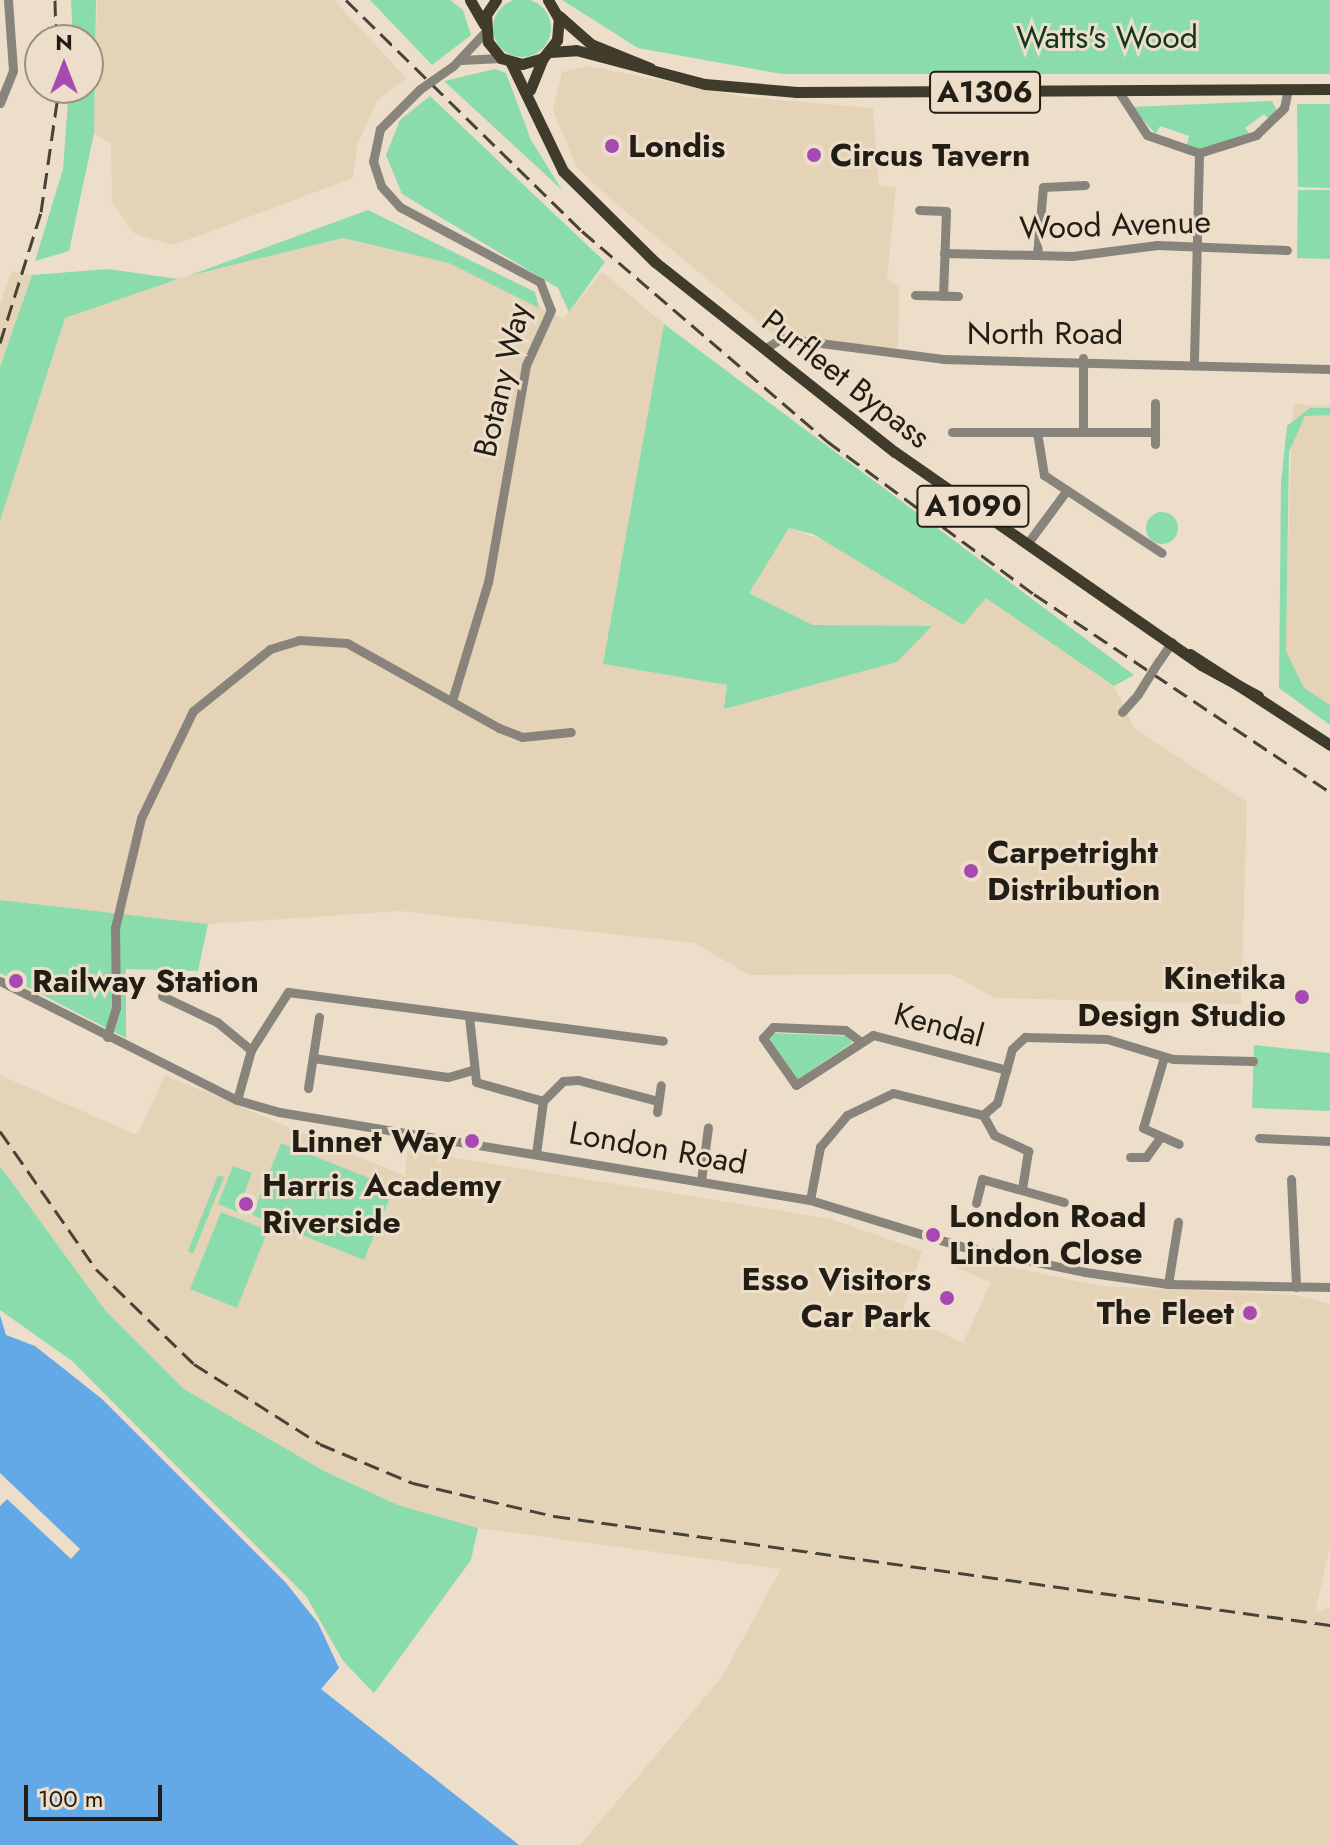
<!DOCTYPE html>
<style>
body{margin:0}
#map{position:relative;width:1330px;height:1845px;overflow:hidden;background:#ecdec9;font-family:Jost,sans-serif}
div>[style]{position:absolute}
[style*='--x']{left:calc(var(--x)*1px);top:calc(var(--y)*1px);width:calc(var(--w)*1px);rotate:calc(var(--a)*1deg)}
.built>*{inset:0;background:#e5d3b8}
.green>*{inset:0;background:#8adcac}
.round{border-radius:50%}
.water>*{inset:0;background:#63a8e7}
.pier>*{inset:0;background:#ecdec9}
.minor>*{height:9px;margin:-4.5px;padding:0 4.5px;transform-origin:4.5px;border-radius:4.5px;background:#88847b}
.major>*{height:11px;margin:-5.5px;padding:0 5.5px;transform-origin:5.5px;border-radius:5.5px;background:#413b2c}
.rail>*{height:3px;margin-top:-1.5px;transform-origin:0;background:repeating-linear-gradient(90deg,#494238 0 16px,transparent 0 24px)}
.minor-bridge>*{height:9px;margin:-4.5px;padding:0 4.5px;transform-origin:4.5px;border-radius:4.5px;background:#88847b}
.dots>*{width:22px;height:22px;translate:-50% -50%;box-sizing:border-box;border:4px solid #ecdec9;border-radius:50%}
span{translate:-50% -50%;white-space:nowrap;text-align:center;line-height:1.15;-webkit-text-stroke:6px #ecdec9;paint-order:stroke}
.shield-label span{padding:2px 6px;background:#ecdec9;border:2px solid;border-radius:6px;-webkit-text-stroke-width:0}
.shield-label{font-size:30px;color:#221d15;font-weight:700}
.park-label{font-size:32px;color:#0e3621}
.poi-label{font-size:32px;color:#221d15;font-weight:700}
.left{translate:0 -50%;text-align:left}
.right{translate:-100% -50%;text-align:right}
.street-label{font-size:32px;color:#221d15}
.north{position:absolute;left:24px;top:24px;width:80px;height:80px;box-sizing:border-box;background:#ecdec9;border:2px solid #9b9181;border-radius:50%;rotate:0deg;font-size:22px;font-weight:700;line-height:32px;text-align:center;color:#221d15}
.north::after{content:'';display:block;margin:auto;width:28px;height:36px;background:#a749b2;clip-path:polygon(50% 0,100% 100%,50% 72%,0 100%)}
.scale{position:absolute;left:24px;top:1785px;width:138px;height:36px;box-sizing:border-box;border:4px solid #221d15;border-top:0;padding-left:10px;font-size:24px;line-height:28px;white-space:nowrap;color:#221d15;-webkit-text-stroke:6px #ecdec9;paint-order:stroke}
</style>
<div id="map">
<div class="built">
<i style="clip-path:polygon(97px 0,334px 0,406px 78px,377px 101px,357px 145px,353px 178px,174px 245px,135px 234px,112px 203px,111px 144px,94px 133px)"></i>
<i style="clip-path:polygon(588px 66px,746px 97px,873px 108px,879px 186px,896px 187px,887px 279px,899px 287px,898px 349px,771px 332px,608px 197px,577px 167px,553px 111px,562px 72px)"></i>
<i style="clip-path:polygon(343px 238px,449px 263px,563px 319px,602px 272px,664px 324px,604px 664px,727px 685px,725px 709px,932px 627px,813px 625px,749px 593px,789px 528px,986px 598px,1114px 686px,1135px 729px,1247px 802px,1241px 1004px,995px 998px,951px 974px,749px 975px,695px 943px,400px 911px,208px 924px,0 900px,0 521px,65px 318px,139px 288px)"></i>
<i style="clip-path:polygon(11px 271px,32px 275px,0 367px,0 306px)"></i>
<i style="clip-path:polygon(1293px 404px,1330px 406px,1330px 713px,1293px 690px,1284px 662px)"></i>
<i style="clip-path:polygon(0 1075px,132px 1133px,138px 1134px,165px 1075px,405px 1176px,407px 1150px,831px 1219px,922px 1251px,902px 1314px,963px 1343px,991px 1282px,946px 1263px,955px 1255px,1100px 1286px,1294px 1295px,1330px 1304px,1330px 1546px,1315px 1613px,1330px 1607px,1330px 1845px,580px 1845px,722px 1677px,781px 1569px,478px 1528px,398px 1505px,324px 1471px,184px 1389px,105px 1310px,0 1166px)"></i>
</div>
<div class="green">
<i class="round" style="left:493px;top:-1px;width:58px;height:58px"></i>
<i style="clip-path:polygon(71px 0,96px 0,94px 133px,69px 251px,35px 261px,63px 169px,69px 88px,88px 88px,88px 40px,73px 40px)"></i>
<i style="clip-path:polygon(370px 0,450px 0,463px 10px,471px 35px,432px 65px)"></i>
<i style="clip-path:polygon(562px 0,1330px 0,1330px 74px,782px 74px,638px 48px)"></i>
<i style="clip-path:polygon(495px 69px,506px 73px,531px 140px,562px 190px,444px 81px)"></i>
<i style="clip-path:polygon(430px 96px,605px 262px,569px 312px,558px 288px,402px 194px,386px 155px,400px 120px)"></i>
<i style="clip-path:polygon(1272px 101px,1277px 111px,1269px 120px,1264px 114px,1245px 128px,1251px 136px,1209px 150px,1186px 148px,1189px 136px,1160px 126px,1156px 134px,1131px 107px)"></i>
<i style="clip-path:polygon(1297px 104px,1330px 104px,1330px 188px,1298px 187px)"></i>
<i style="clip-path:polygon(1298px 190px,1330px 190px,1330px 259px,1297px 258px)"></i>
<i style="clip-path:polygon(368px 210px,535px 292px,539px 308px,449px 263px,343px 238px,188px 276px)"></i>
<i style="clip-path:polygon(108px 269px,178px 279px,65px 318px,0 521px,0 367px,32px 275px)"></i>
<i style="clip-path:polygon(664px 324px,1134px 675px,1114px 686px,986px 598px,963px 625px,813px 534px,789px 528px,749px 593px,813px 625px,932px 626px,897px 662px,724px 709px,727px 685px,603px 664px)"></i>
<i style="clip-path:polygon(1310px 408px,1330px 408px,1330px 415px,1305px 416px,1289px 452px,1286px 651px,1304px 688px,1330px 705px,1330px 725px,1279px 688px,1281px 482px,1287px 426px)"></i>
<i class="round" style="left:1146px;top:512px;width:32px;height:32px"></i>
<i style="clip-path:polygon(0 900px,208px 924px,198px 971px,126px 969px,126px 1038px,0 973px)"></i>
<i style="clip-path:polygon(771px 1033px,849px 1036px,852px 1043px,797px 1080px,769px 1045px)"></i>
<i style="clip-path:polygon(1254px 1045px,1330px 1053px,1330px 1111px,1252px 1108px)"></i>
<i style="clip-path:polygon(281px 1143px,394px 1188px,364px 1260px,252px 1215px)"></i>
<i style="clip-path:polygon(0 1166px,105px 1310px,184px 1389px,324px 1471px,398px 1505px,478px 1528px,471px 1560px,374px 1693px,343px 1661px,306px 1596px,72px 1361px,0 1310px)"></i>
<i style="clip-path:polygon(233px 1166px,252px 1173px,237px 1212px,218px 1204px)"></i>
<i style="clip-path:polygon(218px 1175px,224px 1177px,193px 1254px,188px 1251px)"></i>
<i style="clip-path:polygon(221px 1212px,268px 1230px,237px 1308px,190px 1289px)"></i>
</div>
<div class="water">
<i style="clip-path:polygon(0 1315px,6px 1335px,35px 1346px,102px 1399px,286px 1583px,318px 1623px,339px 1668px,321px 1689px,519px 1845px,0 1845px)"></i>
</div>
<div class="pier">
<i style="clip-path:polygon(0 1473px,80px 1549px,71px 1559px,7px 1499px,0 1506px)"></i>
</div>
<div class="minor">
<i style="--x:461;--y:60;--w:40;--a:-2.9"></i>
<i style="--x:453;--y:66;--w:47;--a:-46.7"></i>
<i style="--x:420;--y:89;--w:57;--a:135"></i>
<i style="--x:380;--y:129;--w:33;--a:102"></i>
<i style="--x:373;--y:161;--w:26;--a:72"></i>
<i style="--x:381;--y:186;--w:28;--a:48"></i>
<i style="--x:400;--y:207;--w:159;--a:28.2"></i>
<i style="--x:540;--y:282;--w:30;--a:69"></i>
<i style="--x:551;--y:310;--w:60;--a:114.4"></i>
<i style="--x:526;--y:365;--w:220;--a:99.9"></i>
<i style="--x:488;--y:582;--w:120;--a:106.9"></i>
<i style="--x:1119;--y:92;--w:51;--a:56.9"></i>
<i style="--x:1147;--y:135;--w:55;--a:19.1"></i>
<i style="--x:1199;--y:153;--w:60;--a:-17.5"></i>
<i style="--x:1256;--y:135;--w:39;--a:-44"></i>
<i style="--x:1284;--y:108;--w:19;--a:-78"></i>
<i style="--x:0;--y:103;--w:35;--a:-68"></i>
<i style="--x:13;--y:70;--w:70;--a:-94.1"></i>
<i style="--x:919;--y:210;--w:27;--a:2"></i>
<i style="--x:946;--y:211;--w:85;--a:92"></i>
<i style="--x:944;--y:253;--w:128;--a:1.3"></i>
<i style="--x:1072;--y:256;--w:86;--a:-7.4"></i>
<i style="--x:1157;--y:245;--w:130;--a:2.2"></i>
<i style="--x:1037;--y:255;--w:68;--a:-85"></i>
<i style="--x:1043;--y:187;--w:42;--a:-2.7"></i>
<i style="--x:915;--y:295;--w:43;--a:1.3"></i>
<i style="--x:764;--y:349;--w:21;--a:-31"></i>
<i style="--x:782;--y:338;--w:162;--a:7.4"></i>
<i style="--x:943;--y:359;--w:387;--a:1.5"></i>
<i style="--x:1083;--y:358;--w:74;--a:90"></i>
<i style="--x:1194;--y:360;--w:207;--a:-88.6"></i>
<i style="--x:952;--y:432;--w:203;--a:0"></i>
<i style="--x:1037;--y:432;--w:44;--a:80.8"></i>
<i style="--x:1044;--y:475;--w:141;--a:33.5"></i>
<i style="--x:1155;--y:444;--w:41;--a:-90"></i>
<i style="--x:1027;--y:544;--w:67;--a:-53.5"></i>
<i style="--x:1159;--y:661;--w:23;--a:-56"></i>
<i style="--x:1122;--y:712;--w:24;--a:-48"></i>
<i style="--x:0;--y:981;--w:265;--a:26.7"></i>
<i style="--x:237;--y:1100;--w:44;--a:15.9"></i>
<i style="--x:279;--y:1112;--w:538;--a:9.41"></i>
<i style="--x:810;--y:1200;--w:161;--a:17"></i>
<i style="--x:964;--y:1247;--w:124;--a:11.7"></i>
<i style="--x:1085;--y:1272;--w:84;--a:8.2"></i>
<i style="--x:1168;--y:1284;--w:162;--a:1.1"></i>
<i style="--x:162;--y:996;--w:61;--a:25.3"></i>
<i style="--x:217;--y:1022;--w:44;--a:39.5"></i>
<i style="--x:469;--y:1016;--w:66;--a:83.9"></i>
<i style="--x:476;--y:1082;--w:70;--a:15.8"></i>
<i style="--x:543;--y:1101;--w:53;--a:97.5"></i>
<i style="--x:107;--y:1037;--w:31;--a:-73"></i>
<i style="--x:116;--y:1007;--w:79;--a:-90.7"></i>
<i style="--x:115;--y:928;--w:113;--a:-76.7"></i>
<i style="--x:141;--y:818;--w:119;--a:-64.1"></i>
<i style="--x:193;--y:711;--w:99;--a:-38.8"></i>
<i style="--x:270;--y:649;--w:30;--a:-17"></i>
<i style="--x:299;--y:640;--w:48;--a:3.6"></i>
<i style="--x:347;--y:643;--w:174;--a:29.2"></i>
<i style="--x:499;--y:728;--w:25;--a:21"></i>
<i style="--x:522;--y:737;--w:49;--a:-5.8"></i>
<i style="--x:861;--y:1042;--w:20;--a:-143"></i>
<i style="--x:845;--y:1030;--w:72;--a:-177.6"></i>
<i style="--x:773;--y:1027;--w:15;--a:132"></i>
<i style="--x:763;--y:1038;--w:57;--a:54.9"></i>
<i style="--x:796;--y:1085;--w:92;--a:-33"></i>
<i style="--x:873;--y:1035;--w:138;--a:14.6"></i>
<i style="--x:1164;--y:1057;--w:74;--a:106.5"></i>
<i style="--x:1143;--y:1128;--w:39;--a:24"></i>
<i style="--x:313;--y:1058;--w:136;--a:8"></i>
<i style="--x:448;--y:1077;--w:25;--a:-16"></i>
<i style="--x:308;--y:1088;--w:72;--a:-81.2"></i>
<i style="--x:237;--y:1100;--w:52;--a:-74.4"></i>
<i style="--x:251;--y:1050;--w:69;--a:-57.5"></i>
<i style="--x:288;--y:992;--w:378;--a:7.4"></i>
<i style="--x:543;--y:1101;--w:28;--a:-45"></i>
<i style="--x:563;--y:1081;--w:15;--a:-4"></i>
<i style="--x:578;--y:1080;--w:83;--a:14.7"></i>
<i style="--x:657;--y:1112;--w:27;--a:-82"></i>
<i style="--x:983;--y:1115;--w:23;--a:61"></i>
<i style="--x:994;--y:1135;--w:38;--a:25"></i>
<i style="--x:1028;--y:1151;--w:39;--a:99"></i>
<i style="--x:1259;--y:1138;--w:71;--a:2.4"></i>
<i style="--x:1130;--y:1157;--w:16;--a:0"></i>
<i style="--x:1146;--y:1157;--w:22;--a:-54"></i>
<i style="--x:1291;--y:1179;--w:108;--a:87.3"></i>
<i style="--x:701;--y:1181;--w:54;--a:-82.6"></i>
<i style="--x:810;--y:1200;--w:54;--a:-79.3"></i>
<i style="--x:820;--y:1147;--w:42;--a:-49.8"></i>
<i style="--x:847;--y:1115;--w:51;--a:-25.6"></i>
<i style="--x:893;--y:1093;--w:93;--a:13.7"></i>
<i style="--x:983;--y:1115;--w:18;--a:-41"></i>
<i style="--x:997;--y:1103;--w:56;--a:-74.5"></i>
<i style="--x:1012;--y:1049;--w:18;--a:-43"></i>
<i style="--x:1025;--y:1037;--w:82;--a:1.4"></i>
<i style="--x:1107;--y:1039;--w:69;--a:16.9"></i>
<i style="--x:1173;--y:1059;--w:80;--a:1.4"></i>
<i style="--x:976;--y:1203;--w:25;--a:-76"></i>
<i style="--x:982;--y:1179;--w:85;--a:15.7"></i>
<i style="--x:1168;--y:1284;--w:63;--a:-80.8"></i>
</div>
<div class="major">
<i style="--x:470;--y:0;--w:28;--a:60"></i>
<i style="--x:496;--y:0;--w:18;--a:124"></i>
<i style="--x:486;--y:15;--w:27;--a:86"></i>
<i style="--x:488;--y:42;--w:21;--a:51"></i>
<i style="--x:501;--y:58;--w:22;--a:16"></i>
<i style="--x:522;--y:64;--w:22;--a:-16"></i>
<i style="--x:543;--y:58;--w:23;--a:-52"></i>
<i style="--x:557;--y:40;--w:21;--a:-85"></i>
<i style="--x:559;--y:19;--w:22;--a:-120"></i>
<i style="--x:559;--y:16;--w:43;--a:41.2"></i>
<i style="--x:591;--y:44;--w:64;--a:22.1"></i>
<i style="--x:550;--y:52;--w:26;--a:-4"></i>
<i style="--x:576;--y:50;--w:133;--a:14.8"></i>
<i style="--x:705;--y:84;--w:92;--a:5"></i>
<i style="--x:797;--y:92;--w:533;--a:-0.32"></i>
<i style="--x:511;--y:63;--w:120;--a:64.3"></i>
<i style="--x:563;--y:171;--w:129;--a:44.7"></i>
<i style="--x:655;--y:262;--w:306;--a:38.4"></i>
<i style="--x:895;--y:452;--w:373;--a:34.8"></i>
<i style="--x:1201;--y:665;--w:65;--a:28.5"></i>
<i style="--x:530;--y:90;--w:35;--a:-68"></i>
<i style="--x:1190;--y:654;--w:167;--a:33"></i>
</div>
<div class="rail">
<i style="--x:55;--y:0;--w:40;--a:88.6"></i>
<i style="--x:346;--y:0;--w:330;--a:44.4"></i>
<i style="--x:582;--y:231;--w:323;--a:40.6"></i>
<i style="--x:827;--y:441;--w:257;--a:36.5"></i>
<i style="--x:1034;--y:594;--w:356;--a:33.8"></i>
<i style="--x:0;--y:343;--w:137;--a:-72.6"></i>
<i style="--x:41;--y:212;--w:125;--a:-81.7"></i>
<i style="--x:0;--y:1131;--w:168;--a:55.2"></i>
<i style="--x:96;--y:1269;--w:136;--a:44.1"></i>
<i style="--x:194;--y:1364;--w:149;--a:32.4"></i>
<i style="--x:320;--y:1444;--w:101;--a:22.8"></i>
<i style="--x:413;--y:1483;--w:145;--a:13.2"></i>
<i style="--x:554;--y:1516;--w:784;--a:8"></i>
</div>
<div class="minor-bridge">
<i style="--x:420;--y:89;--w:40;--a:-34.9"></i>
<i style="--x:1138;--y:694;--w:39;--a:-58"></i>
</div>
<div class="dots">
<i style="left:612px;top:146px;background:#a749b2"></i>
<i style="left:814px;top:155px;background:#a749b2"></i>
<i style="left:971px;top:871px;background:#a749b2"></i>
<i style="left:16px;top:981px;background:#a749b2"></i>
<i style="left:1302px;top:997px;background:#a749b2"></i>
<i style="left:472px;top:1141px;background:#a749b2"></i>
<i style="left:246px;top:1204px;background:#a749b2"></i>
<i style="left:933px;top:1235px;background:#a749b2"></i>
<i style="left:947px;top:1298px;background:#a749b2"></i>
<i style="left:1250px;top:1313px;background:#a749b2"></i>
</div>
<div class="shield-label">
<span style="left:985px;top:92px">A1306</span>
<span style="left:973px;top:506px">A1090</span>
</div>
<div class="park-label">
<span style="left:1107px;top:37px">Watts's Wood</span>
</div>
<div class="poi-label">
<span class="left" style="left:628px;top:146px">Londis</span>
<span class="left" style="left:830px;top:155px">Circus Tavern</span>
<span class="left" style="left:987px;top:871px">Carpetright<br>Distribution</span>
<span class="right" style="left:1286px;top:997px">Kinetika<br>Design Studio</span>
<span class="left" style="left:32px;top:981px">Railway Station</span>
<span class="right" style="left:456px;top:1141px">Linnet Way</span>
<span class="left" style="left:262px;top:1204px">Harris Academy<br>Riverside</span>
<span class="left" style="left:949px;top:1235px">London Road<br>Lindon Close</span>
<span class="right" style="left:931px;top:1298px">Esso Visitors<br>Car Park</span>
<span class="right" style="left:1234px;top:1313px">The Fleet</span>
</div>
<div class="street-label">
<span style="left:1115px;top:225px;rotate:-2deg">Wood Avenue</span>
<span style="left:1045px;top:333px">North Road</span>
<span style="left:846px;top:379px;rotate:38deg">Purfleet Bypass</span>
<span style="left:502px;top:380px;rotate:-77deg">Botany Way</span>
<span style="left:939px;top:1025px;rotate:15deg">Kendal</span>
<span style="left:658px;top:1148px;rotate:10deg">London Road</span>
</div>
<div class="north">N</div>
<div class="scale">100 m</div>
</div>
